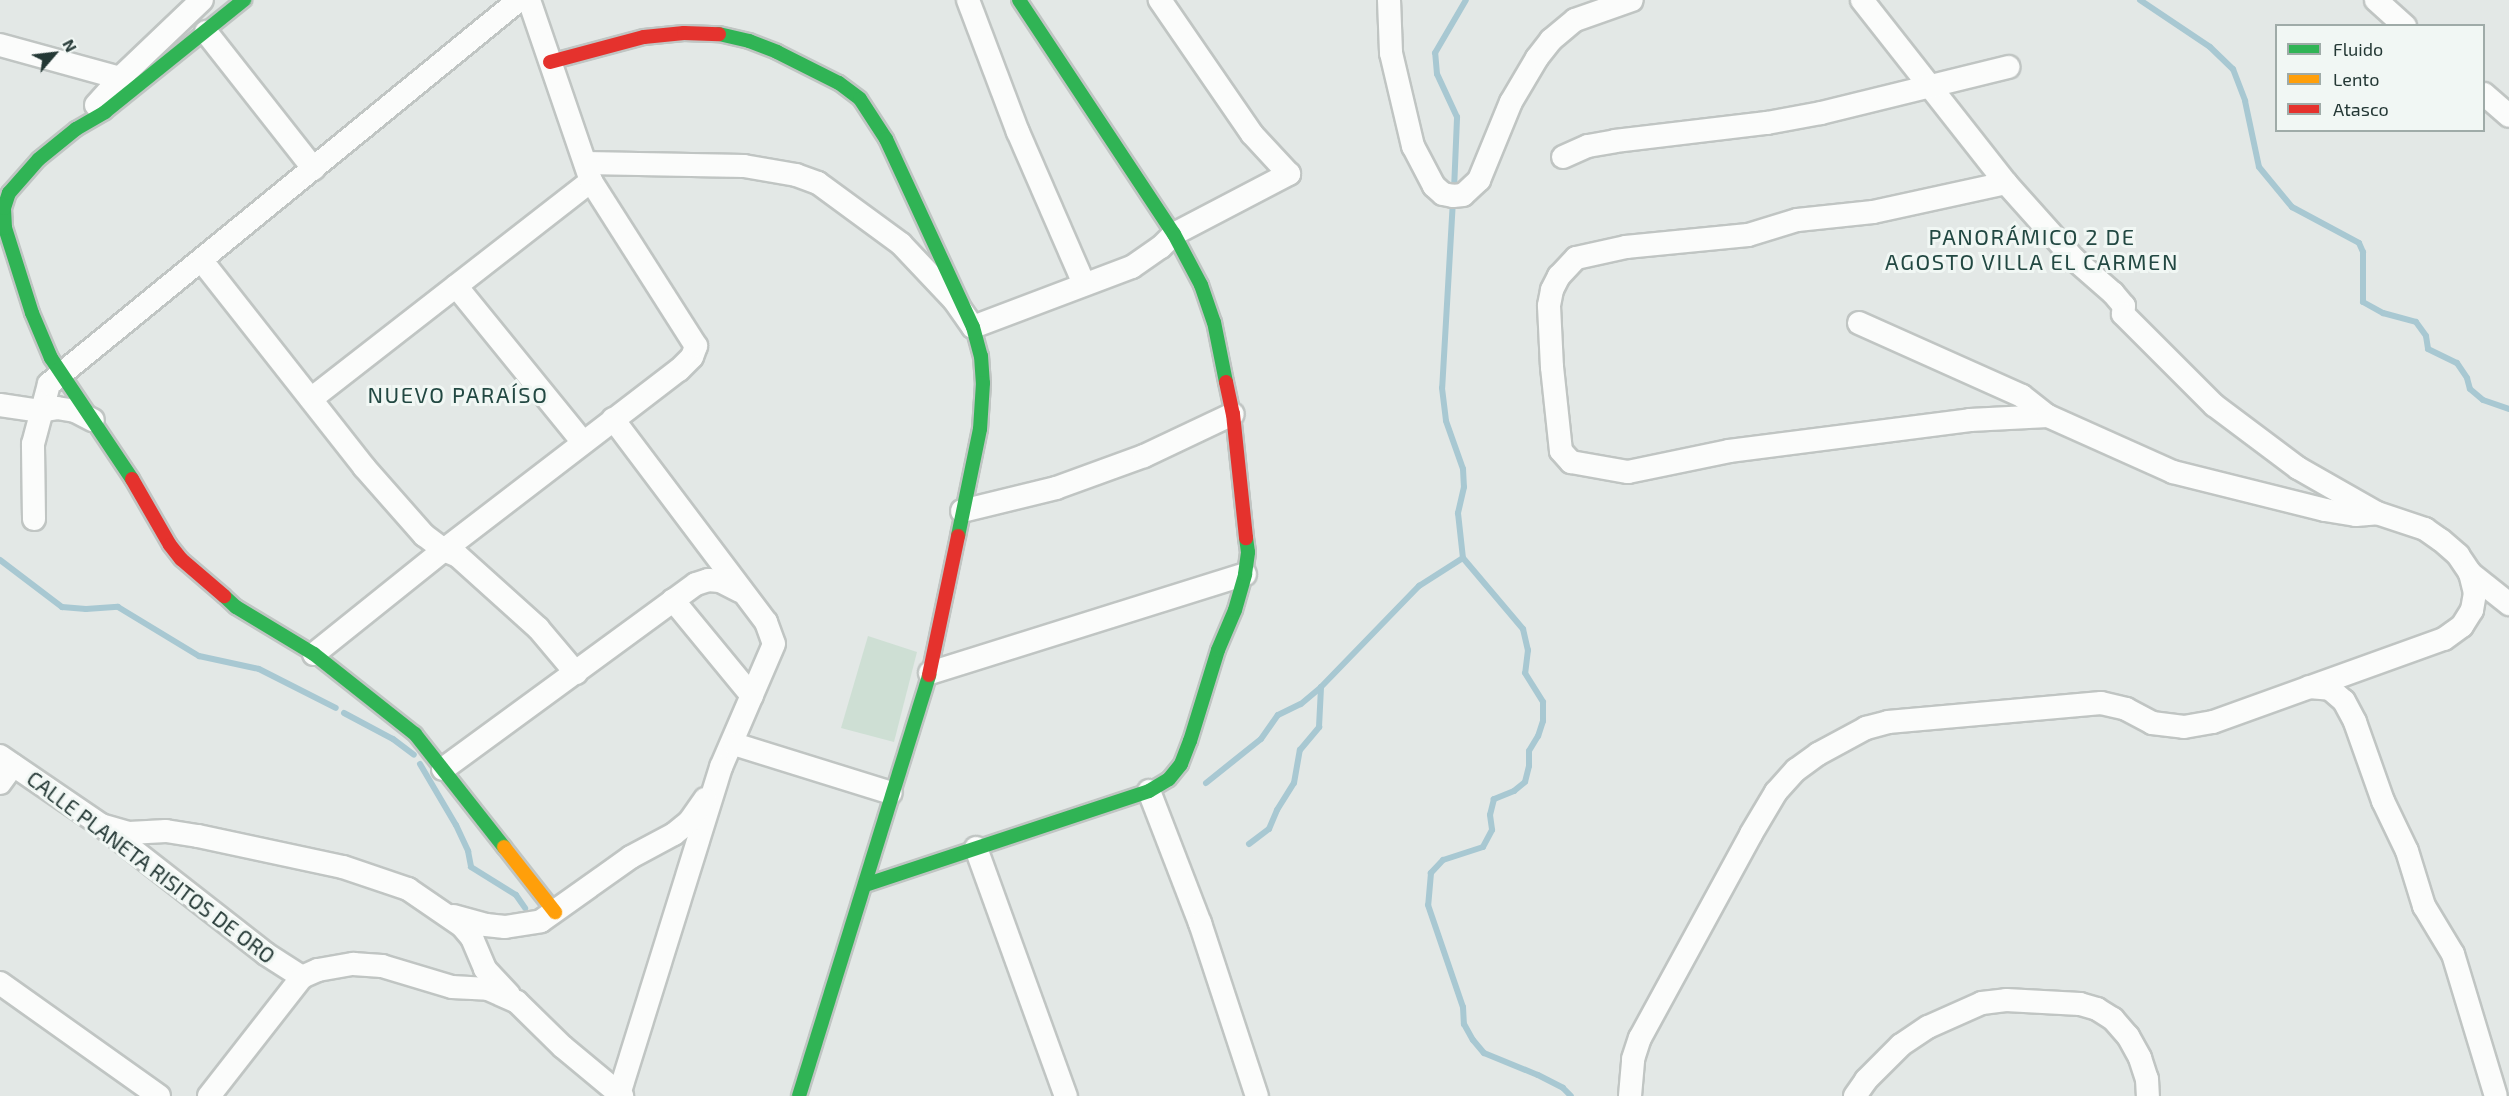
<!DOCTYPE html>
<meta charset="utf-8">
<style>
body{margin:0}
#map{position:relative;width:2509px;height:1096px;overflow:hidden;background:#e3e8e6;font-family:"Exo 2",sans-serif}
div>[style]{position:absolute}
[style*='--x']{left:calc(var(--x)*1px);top:calc(var(--y)*1px);width:calc(var(--w)*1px);rotate:calc(var(--a)*1deg)}
.green>*{inset:0;background:#cedfd4}
.stream>*{height:6px;margin:-3px;padding:0 3px;transform-origin:3px;border-radius:3px;background:#a8c8d2}
.roads{filter:drop-shadow(2px 0 #c0c5c3) drop-shadow(-2px 0 #c0c5c3) drop-shadow(0 2px #c0c5c3) drop-shadow(0 -2px #c0c5c3)}
.street>*{height:22px;margin:-11px;padding:0 11px;transform-origin:11px;border-radius:11px;background:#fbfcfb}
.fast>*{height:14px;margin:-7px;padding:0 7px;transform-origin:7px;border-radius:7px;background:#30b455}
.slow>*{height:14px;margin:-7px;padding:0 7px;transform-origin:7px;border-radius:7px;background:#ff9f0a}
.jam>*{height:14px;margin:-7px;padding:0 7px;transform-origin:7px;border-radius:7px;background:#e5322d}
span{translate:-50% -50%;white-space:nowrap;text-align:center;line-height:1.15;-webkit-text-stroke:6px #f1f7f4;paint-order:stroke}
.street-label{font-size:21px;color:#243835}
.neighbourhood-label{font-size:22px;color:#224842;letter-spacing:1.5px}
.legend{position:absolute;left:2275px;top:24px;width:210px;height:108px;box-sizing:border-box;background:#f1f7f4;border:2px solid #9faba8;margin:0;padding:8px 10px;list-style:none;font-size:18px;color:#243835}
.legend li{display:flex;align-items:center;gap:12px;height:30px}
.legend b{width:30px;border:2px solid #9faba8}
.north{position:absolute;left:24px;top:24px;width:60px;height:60px;-webkit-text-stroke:4px #f1f7f4;paint-order:stroke;rotate:62deg;font-size:16px;font-weight:700;line-height:24px;text-align:center;color:#243835}
.north::after{content:'';display:block;margin:auto;width:21px;height:27px;background:#243835;clip-path:polygon(50% 0,100% 100%,50% 72%,0 100%)}
</style>
<div id="map">
<div class="green">
<i style="clip-path:polygon(868px 636px,917px 652px,894px 742px,841px 728px)"></i>
</div>
<div class="stream">
<i style="--x:2140;--y:0;--w:84;--a:33.9"></i>
<i style="--x:2210;--y:47;--w:32;--a:44"></i>
<i style="--x:2233;--y:69;--w:34;--a:69"></i>
<i style="--x:2245;--y:101;--w:67;--a:78"></i>
<i style="--x:2259;--y:167;--w:52;--a:50.5"></i>
<i style="--x:2292;--y:207;--w:76;--a:28.2"></i>
<i style="--x:2359;--y:243;--w:10;--a:66"></i>
<i style="--x:2363;--y:252;--w:50;--a:90"></i>
<i style="--x:2363;--y:302;--w:23;--a:29"></i>
<i style="--x:2383;--y:313;--w:34;--a:15"></i>
<i style="--x:2416;--y:322;--w:17;--a:54"></i>
<i style="--x:2426;--y:336;--w:13;--a:81"></i>
<i style="--x:2428;--y:349;--w:32;--a:26"></i>
<i style="--x:2457;--y:363;--w:18;--a:56"></i>
<i style="--x:2467;--y:378;--w:11;--a:75"></i>
<i style="--x:2470;--y:389;--w:17;--a:40"></i>
<i style="--x:2483;--y:400;--w:28;--a:19"></i>
<i style="--x:1454;--y:190;--w:73;--a:-87.6"></i>
<i style="--x:1457;--y:117;--w:47;--a:-114.9"></i>
<i style="--x:1437;--y:74;--w:21;--a:-95"></i>
<i style="--x:1435;--y:53;--w:61;--a:-59.7"></i>
<i style="--x:1453;--y:200;--w:188;--a:93.3"></i>
<i style="--x:1442;--y:388;--w:33;--a:83"></i>
<i style="--x:1446;--y:421;--w:51;--a:70.5"></i>
<i style="--x:1463;--y:469;--w:18;--a:87"></i>
<i style="--x:1464;--y:487;--w:27;--a:103"></i>
<i style="--x:1458;--y:513;--w:45;--a:83.7"></i>
<i style="--x:1463;--y:558;--w:93;--a:49.8"></i>
<i style="--x:1523;--y:629;--w:22;--a:77"></i>
<i style="--x:1528;--y:650;--w:23;--a:97"></i>
<i style="--x:1525;--y:673;--w:34;--a:58"></i>
<i style="--x:1543;--y:702;--w:19;--a:90"></i>
<i style="--x:1543;--y:721;--w:16;--a:108"></i>
<i style="--x:1538;--y:736;--w:17;--a:121"></i>
<i style="--x:1529;--y:751;--w:15;--a:90"></i>
<i style="--x:1529;--y:766;--w:16;--a:104"></i>
<i style="--x:1525;--y:782;--w:14;--a:141"></i>
<i style="--x:1514;--y:791;--w:22;--a:158"></i>
<i style="--x:1494;--y:799;--w:16;--a:104"></i>
<i style="--x:1490;--y:815;--w:15;--a:82"></i>
<i style="--x:1492;--y:830;--w:19;--a:118"></i>
<i style="--x:1483;--y:847;--w:42;--a:162"></i>
<i style="--x:1443;--y:860;--w:18;--a:133"></i>
<i style="--x:1431;--y:873;--w:32;--a:95"></i>
<i style="--x:1428;--y:905;--w:108;--a:71.1"></i>
<i style="--x:1463;--y:1007;--w:17;--a:87"></i>
<i style="--x:1464;--y:1024;--w:18;--a:61"></i>
<i style="--x:1473;--y:1040;--w:17;--a:50"></i>
<i style="--x:1484;--y:1053;--w:58;--a:22.2"></i>
<i style="--x:1538;--y:1075;--w:28;--a:27"></i>
<i style="--x:1563;--y:1088;--w:11;--a:45"></i>
<i style="--x:0;--y:560;--w:78;--a:37.2"></i>
<i style="--x:62;--y:607;--w:24;--a:5"></i>
<i style="--x:86;--y:609;--w:32;--a:-4"></i>
<i style="--x:118;--y:607;--w:95;--a:31.2"></i>
<i style="--x:199;--y:656;--w:61;--a:12.2"></i>
<i style="--x:259;--y:669;--w:86;--a:26.9"></i>
<i style="--x:344;--y:713;--w:55;--a:28"></i>
<i style="--x:393;--y:739;--w:26;--a:37"></i>
<i style="--x:420;--y:764;--w:71;--a:59.5"></i>
<i style="--x:456;--y:825;--w:29;--a:65"></i>
<i style="--x:468;--y:851;--w:16;--a:79"></i>
<i style="--x:471;--y:867;--w:53;--a:31.9"></i>
<i style="--x:516;--y:895;--w:16;--a:55"></i>
<i style="--x:1206;--y:783;--w:70;--a:-38.7"></i>
<i style="--x:1261;--y:739;--w:29;--a:-55"></i>
<i style="--x:1278;--y:715;--w:25;--a:-26"></i>
<i style="--x:1301;--y:704;--w:26;--a:-40"></i>
<i style="--x:1249;--y:844;--w:25;--a:-37"></i>
<i style="--x:1269;--y:829;--w:21;--a:-67"></i>
<i style="--x:1277;--y:810;--w:32;--a:-58"></i>
<i style="--x:1294;--y:783;--w:34;--a:-80"></i>
<i style="--x:1300;--y:750;--w:30;--a:-50"></i>
<i style="--x:1319;--y:727;--w:40;--a:-87.1"></i>
<i style="--x:1321;--y:687;--w:141;--a:-45.9"></i>
<i style="--x:1419;--y:586;--w:52;--a:-32.5"></i>
</div>
<div class="roads">
<div class="street">
<i style="--x:968;--y:0;--w:141;--a:69.3"></i>
<i style="--x:1018;--y:132;--w:166;--a:66.5"></i>
<i style="--x:1389;--y:0;--w:53;--a:87.8"></i>
<i style="--x:1391;--y:53;--w:96;--a:76.7"></i>
<i style="--x:1413;--y:146;--w:45;--a:62.3"></i>
<i style="--x:1434;--y:186;--w:12;--a:42"></i>
<i style="--x:1443;--y:194;--w:10;--a:11"></i>
<i style="--x:1453;--y:196;--w:10;--a:-6"></i>
<i style="--x:1463;--y:195;--w:22;--a:-43"></i>
<i style="--x:1479;--y:180;--w:84;--a:-67.7"></i>
<i style="--x:1511;--y:102;--w:51;--a:-59.4"></i>
<i style="--x:1537;--y:58;--w:23;--a:-52"></i>
<i style="--x:1551;--y:40;--w:31;--a:-40"></i>
<i style="--x:1575;--y:20;--w:60;--a:-19.3"></i>
<i style="--x:1862;--y:0;--w:233;--a:51.8"></i>
<i style="--x:2006;--y:183;--w:102;--a:48.2"></i>
<i style="--x:2074;--y:259;--w:52;--a:41.1"></i>
<i style="--x:2113;--y:293;--w:17;--a:50"></i>
<i style="--x:2124;--y:306;--w:8;--a:97"></i>
<i style="--x:2123;--y:314;--w:129;--a:45"></i>
<i style="--x:2214;--y:405;--w:105;--a:36.9"></i>
<i style="--x:2298;--y:468;--w:91;--a:29.7"></i>
<i style="--x:2376;--y:0;--w:39;--a:42"></i>
<i style="--x:206;--y:32;--w:174;--a:51.8"></i>
<i style="--x:0;--y:45;--w:124;--a:15.4"></i>
<i style="--x:2484;--y:94;--w:33;--a:41"></i>
<i style="--x:96;--y:105;--w:36;--a:-48"></i>
<i style="--x:120;--y:78;--w:113;--a:-43.6"></i>
<i style="--x:1563;--y:157;--w:27;--a:-24"></i>
<i style="--x:1588;--y:146;--w:27;--a:-10"></i>
<i style="--x:1615;--y:141;--w:153;--a:-6.8"></i>
<i style="--x:1767;--y:123;--w:55;--a:-10.5"></i>
<i style="--x:1821;--y:113;--w:193;--a:-13.8"></i>
<i style="--x:586;--y:163;--w:158;--a:1.1"></i>
<i style="--x:744;--y:166;--w:53;--a:9.8"></i>
<i style="--x:796;--y:175;--w:23;--a:20"></i>
<i style="--x:818;--y:183;--w:103;--a:36.3"></i>
<i style="--x:901;--y:244;--w:77;--a:46.6"></i>
<i style="--x:954;--y:300;--w:33;--a:55"></i>
<i style="--x:973;--y:327;--w:170;--a:-20.7"></i>
<i style="--x:1132;--y:267;--w:35;--a:-35"></i>
<i style="--x:1161;--y:247;--w:18;--a:-45"></i>
<i style="--x:1174;--y:234;--w:130;--a:-27.6"></i>
<i style="--x:1289;--y:174;--w:54;--a:-132.8"></i>
<i style="--x:1252;--y:134;--w:163;--a:-124.5"></i>
<i style="--x:2006;--y:183;--w:136;--a:167.7"></i>
<i style="--x:1873;--y:212;--w:76;--a:174"></i>
<i style="--x:1797;--y:220;--w:51;--a:163"></i>
<i style="--x:1748;--y:235;--w:123;--a:174.4"></i>
<i style="--x:1626;--y:247;--w:51;--a:167.6"></i>
<i style="--x:1576;--y:258;--w:25;--a:133"></i>
<i style="--x:1559;--y:276;--w:16;--a:117"></i>
<i style="--x:1552;--y:290;--w:16;--a:101"></i>
<i style="--x:1549;--y:306;--w:61;--a:87.2"></i>
<i style="--x:1552;--y:367;--w:84;--a:83.9"></i>
<i style="--x:1561;--y:451;--w:15;--a:48"></i>
<i style="--x:1571;--y:462;--w:58;--a:10"></i>
<i style="--x:1628;--y:472;--w:103;--a:-11.7"></i>
<i style="--x:1729;--y:451;--w:243;--a:-7.3"></i>
<i style="--x:1970;--y:420;--w:78;--a:-2.9"></i>
<i style="--x:202;--y:261;--w:262;--a:51.8"></i>
<i style="--x:364;--y:467;--w:91;--a:48.6"></i>
<i style="--x:424;--y:535;--w:25;--a:37"></i>
<i style="--x:444;--y:550;--w:15;--a:23"></i>
<i style="--x:458;--y:556;--w:108;--a:42"></i>
<i style="--x:538;--y:628;--w:59;--a:49.8"></i>
<i style="--x:456;--y:286;--w:201;--a:50.9"></i>
<i style="--x:1859;--y:323;--w:179;--a:24.1"></i>
<i style="--x:2022;--y:396;--w:33;--a:38"></i>
<i style="--x:2048;--y:416;--w:137;--a:24.1"></i>
<i style="--x:2173;--y:472;--w:157;--a:14"></i>
<i style="--x:2325;--y:510;--w:31;--a:9"></i>
<i style="--x:2356;--y:515;--w:21;--a:-5"></i>
<i style="--x:2377;--y:513;--w:51;--a:18.4"></i>
<i style="--x:2425;--y:529;--w:19;--a:35"></i>
<i style="--x:2441;--y:540;--w:23;--a:41"></i>
<i style="--x:2458;--y:555;--w:22;--a:56"></i>
<i style="--x:2470;--y:573;--w:50;--a:38.5"></i>
<i style="--x:311;--y:399;--w:355;--a:-37.9"></i>
<i style="--x:0;--y:405;--w:40;--a:8.5"></i>
<i style="--x:40;--y:411;--w:17;--a:-10"></i>
<i style="--x:57;--y:408;--w:18;--a:9"></i>
<i style="--x:75;--y:411;--w:20;--a:27"></i>
<i style="--x:613;--y:419;--w:254;--a:53"></i>
<i style="--x:766;--y:622;--w:23;--a:70"></i>
<i style="--x:774;--y:644;--w:134;--a:113.3"></i>
<i style="--x:721;--y:767;--w:343;--a:107.3"></i>
<i style="--x:962;--y:511;--w:97;--a:-13.7"></i>
<i style="--x:1056;--y:488;--w:94;--a:-20"></i>
<i style="--x:1144;--y:456;--w:98;--a:-25.3"></i>
<i style="--x:34;--y:519;--w:75;--a:-90.8"></i>
<i style="--x:33;--y:444;--w:62;--a:-75.1"></i>
<i style="--x:49;--y:384;--w:607;--a:-39.25"></i>
<i style="--x:673;--y:600;--w:124;--a:50.5"></i>
<i style="--x:314;--y:654;--w:166;--a:-38.7"></i>
<i style="--x:444;--y:550;--w:296;--a:-37.5"></i>
<i style="--x:679;--y:370;--w:18;--a:-45"></i>
<i style="--x:692;--y:357;--w:12;--a:-70"></i>
<i style="--x:696;--y:346;--w:196;--a:-122.5"></i>
<i style="--x:591;--y:181;--w:191;--a:-108.9"></i>
<i style="--x:930;--y:673;--w:330;--a:-17.4"></i>
<i style="--x:2309;--y:687;--w:21;--a:5"></i>
<i style="--x:2330;--y:689;--w:18;--a:41"></i>
<i style="--x:2344;--y:701;--w:24;--a:62"></i>
<i style="--x:2355;--y:722;--w:84;--a:70.5"></i>
<i style="--x:2383;--y:801;--w:55;--a:64.4"></i>
<i style="--x:2407;--y:851;--w:58;--a:72.8"></i>
<i style="--x:2424;--y:906;--w:56;--a:58.9"></i>
<i style="--x:2453;--y:954;--w:148;--a:73.2"></i>
<i style="--x:734;--y:744;--w:164;--a:17.3"></i>
<i style="--x:0;--y:756;--w:122;--a:34.3"></i>
<i style="--x:101;--y:825;--w:209;--a:38"></i>
<i style="--x:266;--y:954;--w:43;--a:32.6"></i>
<i style="--x:443;--y:769;--w:313;--a:-36.2"></i>
<i style="--x:696;--y:584;--w:13;--a:-18"></i>
<i style="--x:708;--y:580;--w:12;--a:5"></i>
<i style="--x:720;--y:581;--w:22;--a:27"></i>
<i style="--x:0;--y:783;--w:22;--a:-54"></i>
<i style="--x:1149;--y:791;--w:142;--a:68.9"></i>
<i style="--x:1200;--y:923;--w:182;--a:71.8"></i>
<i style="--x:101;--y:825;--w:29;--a:16"></i>
<i style="--x:129;--y:833;--w:37;--a:-3"></i>
<i style="--x:166;--y:831;--w:32;--a:9"></i>
<i style="--x:198;--y:836;--w:148;--a:12.1"></i>
<i style="--x:343;--y:867;--w:69;--a:18.7"></i>
<i style="--x:408;--y:889;--w:65;--a:34.4"></i>
<i style="--x:462;--y:926;--w:16;--a:50"></i>
<i style="--x:472;--y:938;--w:34;--a:67"></i>
<i style="--x:485;--y:969;--w:35;--a:47"></i>
<i style="--x:976;--y:848;--w:264;--a:70.1"></i>
<i style="--x:453;--y:916;--w:34;--a:15"></i>
<i style="--x:486;--y:925;--w:19;--a:6"></i>
<i style="--x:505;--y:927;--w:36;--a:-9"></i>
<i style="--x:541;--y:921;--w:110;--a:-35.4"></i>
<i style="--x:631;--y:857;--w:49;--a:-28.1"></i>
<i style="--x:674;--y:834;--w:19;--a:-39"></i>
<i style="--x:689;--y:822;--w:28;--a:-55"></i>
<i style="--x:0;--y:983;--w:195;--a:35.4"></i>
<i style="--x:209;--y:1096;--w:151;--a:-52"></i>
<i style="--x:302;--y:977;--w:17;--a:-24"></i>
<i style="--x:318;--y:970;--w:36;--a:-10"></i>
<i style="--x:353;--y:964;--w:29;--a:4"></i>
<i style="--x:382;--y:966;--w:73;--a:16.7"></i>
<i style="--x:452;--y:987;--w:36;--a:3"></i>
<i style="--x:488;--y:989;--w:32;--a:24"></i>
<i style="--x:517;--y:1002;--w:64;--a:44.4"></i>
<i style="--x:563;--y:1047;--w:77;--a:39.7"></i>
<i style="--x:1630;--y:1096;--w:37;--a:-85"></i>
<i style="--x:1633;--y:1059;--w:22;--a:-72"></i>
<i style="--x:1640;--y:1038;--w:232;--a:-61.4"></i>
<i style="--x:1751;--y:834;--w:49;--a:-59.2"></i>
<i style="--x:1776;--y:792;--w:30;--a:-48"></i>
<i style="--x:1796;--y:770;--w:27;--a:-36"></i>
<i style="--x:1818;--y:754;--w:55;--a:-28.4"></i>
<i style="--x:1866;--y:728;--w:23;--a:-15"></i>
<i style="--x:1888;--y:722;--w:214;--a:-5.1"></i>
<i style="--x:2101;--y:703;--w:26;--a:13"></i>
<i style="--x:2126;--y:709;--w:30;--a:28"></i>
<i style="--x:2152;--y:723;--w:32;--a:7"></i>
<i style="--x:2184;--y:727;--w:29;--a:-10"></i>
<i style="--x:2213;--y:722;--w:245;--a:-19.8"></i>
<i style="--x:2444;--y:639;--w:22;--a:-36"></i>
<i style="--x:2462;--y:626;--w:19;--a:-58"></i>
<i style="--x:2472;--y:610;--w:17;--a:-80"></i>
<i style="--x:2475;--y:593;--w:21;--a:-104"></i>
<i style="--x:1855;--y:1096;--w:19;--a:-55"></i>
<i style="--x:1866;--y:1080;--w:49;--a:-45"></i>
<i style="--x:1901;--y:1045;--w:32;--a:-34"></i>
<i style="--x:1928;--y:1027;--w:59;--a:-24"></i>
<i style="--x:1982;--y:1003;--w:24;--a:-7"></i>
<i style="--x:2006;--y:1000;--w:74;--a:3.1"></i>
<i style="--x:2080;--y:1004;--w:18;--a:16"></i>
<i style="--x:2097;--y:1009;--w:19;--a:32"></i>
<i style="--x:2113;--y:1019;--w:23;--a:49"></i>
<i style="--x:2128;--y:1036;--w:25;--a:61"></i>
<i style="--x:2140;--y:1058;--w:22;--a:72"></i>
<i style="--x:2147;--y:1079;--w:17;--a:87"></i>
</div>
<div class="fast">
<i style="--x:1019;--y:0;--w:281;--a:56.5"></i>
<i style="--x:1174;--y:234;--w:58;--a:62.1"></i>
<i style="--x:1201;--y:285;--w:39;--a:71"></i>
<i style="--x:1214;--y:322;--w:61;--a:78.7"></i>
<i style="--x:719;--y:34;--w:31;--a:13"></i>
<i style="--x:749;--y:41;--w:30;--a:21"></i>
<i style="--x:777;--y:52;--w:69;--a:26.6"></i>
<i style="--x:839;--y:83;--w:26;--a:37"></i>
<i style="--x:860;--y:99;--w:48;--a:57"></i>
<i style="--x:886;--y:139;--w:207;--a:65.2"></i>
<i style="--x:973;--y:327;--w:30;--a:75"></i>
<i style="--x:981;--y:356;--w:27;--a:86"></i>
<i style="--x:983;--y:383;--w:46;--a:93.7"></i>
<i style="--x:980;--y:429;--w:109;--a:101.6"></i>
<i style="--x:132;--y:479;--w:146;--a:-123.8"></i>
<i style="--x:51;--y:358;--w:49;--a:-112.9"></i>
<i style="--x:32;--y:313;--w:89;--a:-107.6"></i>
<i style="--x:5;--y:228;--w:20;--a:-93"></i>
<i style="--x:4;--y:208;--w:16;--a:-72"></i>
<i style="--x:9;--y:193;--w:45;--a:-48.6"></i>
<i style="--x:39;--y:159;--w:48;--a:-39"></i>
<i style="--x:76;--y:129;--w:34;--a:-30"></i>
<i style="--x:105;--y:112;--w:179;--a:-38.9"></i>
<i style="--x:224;--y:596;--w:16;--a:43"></i>
<i style="--x:236;--y:607;--w:91;--a:31.1"></i>
<i style="--x:314;--y:654;--w:129;--a:38.4"></i>
<i style="--x:415;--y:734;--w:144;--a:51.8"></i>
<i style="--x:865;--y:885;--w:299;--a:-18.3"></i>
<i style="--x:1149;--y:791;--w:23;--a:-31"></i>
<i style="--x:1169;--y:779;--w:19;--a:-51"></i>
<i style="--x:1181;--y:764;--w:25;--a:-69"></i>
<i style="--x:1190;--y:741;--w:95;--a:-72.9"></i>
<i style="--x:1218;--y:650;--w:43;--a:-67"></i>
<i style="--x:1235;--y:610;--w:37;--a:-74"></i>
<i style="--x:1245;--y:574;--w:22;--a:-82"></i>
<i style="--x:1248;--y:552;--w:14;--a:-98"></i>
<i style="--x:799;--y:1096;--w:441;--a:-72.8"></i>
</div>
<div class="slow">
<i style="--x:504;--y:847;--w:83;--a:51.9"></i>
</div>
<div class="jam">
<i style="--x:550;--y:62;--w:97;--a:-14.9"></i>
<i style="--x:644;--y:37;--w:40;--a:-5.7"></i>
<i style="--x:684;--y:33;--w:35;--a:2"></i>
<i style="--x:1226;--y:382;--w:33;--a:78"></i>
<i style="--x:1233;--y:414;--w:125;--a:84"></i>
<i style="--x:132;--y:479;--w:76;--a:60.1"></i>
<i style="--x:170;--y:545;--w:18;--a:52"></i>
<i style="--x:181;--y:559;--w:57;--a:40.7"></i>
<i style="--x:929;--y:675;--w:142;--a:-78.2"></i>
</div>
</div>
<div class="street-label">
<span style="left:151px;top:867px;rotate:37deg">CALLE PLANETA RISITOS DE ORO</span>
</div>
<div class="neighbourhood-label">
<span style="left:2032px;top:249px">PANORÁMICO 2 DE<br>AGOSTO VILLA EL CARMEN</span>
<span style="left:458px;top:395px">NUEVO PARAÍSO</span>
</div>
<ul class="legend">
<li><b style="height:8px;background:#30b455"></b>Fluido</li>
<li><b style="height:8px;background:#ff9f0a"></b>Lento</li>
<li><b style="height:8px;background:#e5322d"></b>Atasco</li>
</ul>
<div class="north">N</div>
</div>
